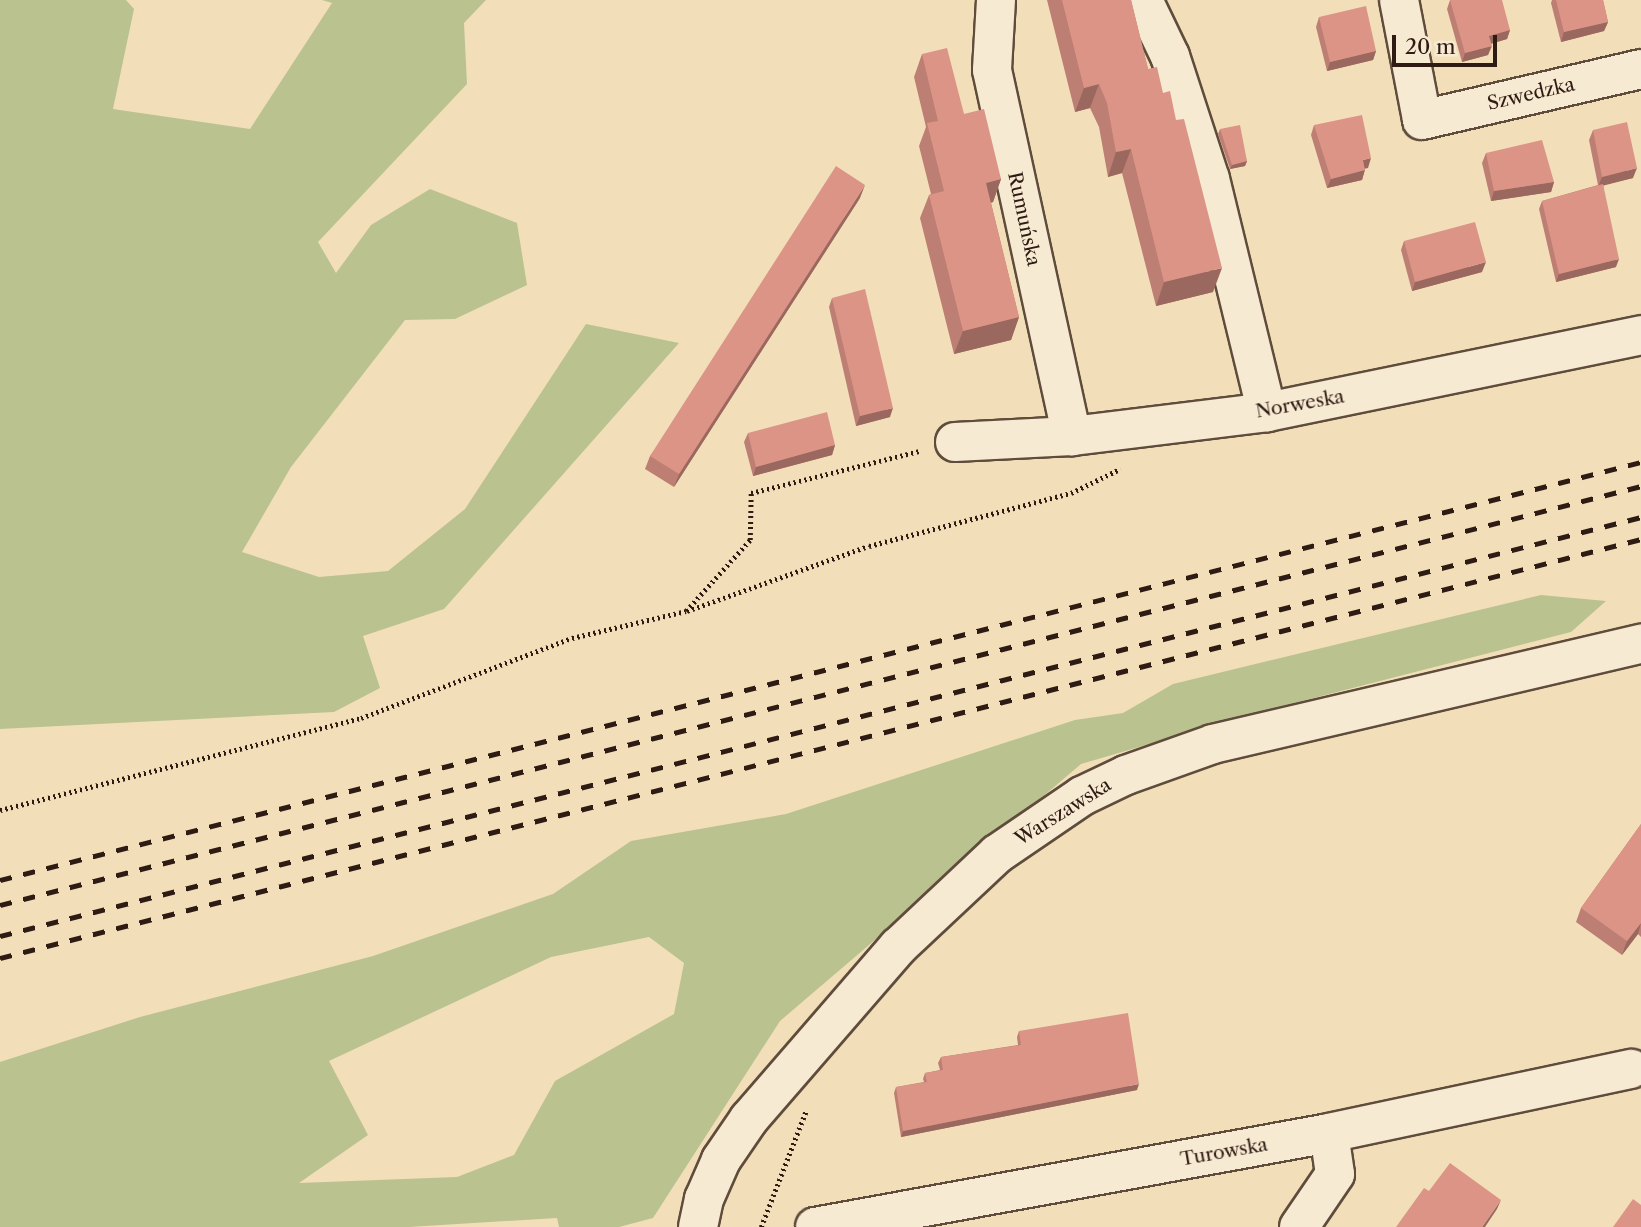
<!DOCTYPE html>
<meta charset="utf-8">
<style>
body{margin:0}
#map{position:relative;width:1641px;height:1227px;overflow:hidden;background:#f2dfb9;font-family:"Libre Caslon Text",serif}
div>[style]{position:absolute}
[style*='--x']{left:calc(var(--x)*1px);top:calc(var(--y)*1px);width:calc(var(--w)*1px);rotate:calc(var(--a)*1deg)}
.green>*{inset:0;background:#bac290}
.path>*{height:4.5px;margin-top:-2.25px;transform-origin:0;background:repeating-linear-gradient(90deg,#2e1b13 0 2px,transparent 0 5.5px)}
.roads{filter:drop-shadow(2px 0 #5f4c3c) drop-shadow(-2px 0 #5f4c3c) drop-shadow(0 2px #5f4c3c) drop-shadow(0 -2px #5f4c3c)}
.minor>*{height:38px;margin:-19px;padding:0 19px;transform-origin:19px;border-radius:19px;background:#f7ead2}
.rail>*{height:5px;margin-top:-2.5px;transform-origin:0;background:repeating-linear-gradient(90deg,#2e1b13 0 12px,transparent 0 24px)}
.wall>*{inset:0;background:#bd7f74}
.shaded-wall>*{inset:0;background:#9a685e}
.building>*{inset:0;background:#dc9487}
span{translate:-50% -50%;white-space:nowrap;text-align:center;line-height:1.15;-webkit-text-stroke:7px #f7ead2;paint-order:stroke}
.street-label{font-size:19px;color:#2e1b13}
.scale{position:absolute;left:1392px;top:35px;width:105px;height:32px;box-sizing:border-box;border:4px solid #2e1b13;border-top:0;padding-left:9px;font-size:21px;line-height:24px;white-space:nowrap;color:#2e1b13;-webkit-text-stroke:5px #f7ead2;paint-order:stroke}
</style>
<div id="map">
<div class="green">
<i style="clip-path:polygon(0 0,126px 0,134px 9px,113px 109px,250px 129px,332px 3px,322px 0,486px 0,464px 23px,467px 84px,318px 242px,336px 273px,371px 225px,430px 189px,517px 223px,527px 285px,455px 319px,405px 320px,291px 467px,242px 552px,319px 577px,388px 571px,465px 509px,586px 324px,679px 343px,444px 609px,363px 636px,380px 688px,334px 712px,0 729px)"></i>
<i style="clip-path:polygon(evenodd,1541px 595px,1606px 601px,1571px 632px,1255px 713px,1081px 764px,780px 1021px,653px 1218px,619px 1227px,559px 1227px,557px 1218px,409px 1227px,0 1227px,0 1062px,140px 1017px,373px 956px,553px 894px,631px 841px,786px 814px,1075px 720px,1123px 713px,1173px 684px,1541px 595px,649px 937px,684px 963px,674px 1014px,555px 1081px,514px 1155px,457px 1177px,299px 1183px,368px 1135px,329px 1061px,551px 957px,649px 937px)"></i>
</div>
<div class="path">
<i style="--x:687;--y:611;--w:193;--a:-19.7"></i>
<i style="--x:869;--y:546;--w:209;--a:-14.7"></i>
<i style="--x:1071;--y:493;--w:55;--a:-26.1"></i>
<i style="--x:0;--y:810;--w:373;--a:-14.3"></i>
<i style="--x:361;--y:718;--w:226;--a:-20.8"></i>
<i style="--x:572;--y:638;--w:117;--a:-13.3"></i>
<i style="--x:686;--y:611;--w:96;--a:-48"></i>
<i style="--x:750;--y:540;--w:47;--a:-88.8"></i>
<i style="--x:751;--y:493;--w:174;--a:-14"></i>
<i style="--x:761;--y:1227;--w:124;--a:-68.8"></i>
</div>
<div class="roads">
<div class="minor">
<i style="--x:996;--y:0;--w:70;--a:93.3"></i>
<i style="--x:992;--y:70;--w:375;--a:77.7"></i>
<i style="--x:1143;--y:0;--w:62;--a:64.3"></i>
<i style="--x:1170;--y:56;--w:129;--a:72"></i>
<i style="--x:1210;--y:179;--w:240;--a:76.3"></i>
<i style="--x:1399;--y:0;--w:122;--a:79.1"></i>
<i style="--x:1422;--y:120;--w:225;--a:-13.1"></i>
<i style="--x:955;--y:442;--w:117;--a:-2.9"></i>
<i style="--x:1072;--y:436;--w:196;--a:-7"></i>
<i style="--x:1267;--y:412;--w:382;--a:-11.6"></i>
<i style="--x:698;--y:1227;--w:29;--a:-78"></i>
<i style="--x:704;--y:1199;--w:43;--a:-66.4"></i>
<i style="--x:721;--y:1160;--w:50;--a:-55.7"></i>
<i style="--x:749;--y:1119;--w:228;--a:-49.1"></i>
<i style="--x:898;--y:947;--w:136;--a:-43.2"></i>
<i style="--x:997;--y:854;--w:103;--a:-34.3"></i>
<i style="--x:1082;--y:796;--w:49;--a:-25.5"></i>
<i style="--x:1126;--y:775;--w:92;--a:-19.6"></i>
<i style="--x:1213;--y:744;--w:440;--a:-13.2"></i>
<i style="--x:815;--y:1227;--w:523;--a:-10.36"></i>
<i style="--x:1329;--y:1133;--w:309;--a:-12"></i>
<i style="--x:1299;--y:1227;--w:64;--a:-55.8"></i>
<i style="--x:1335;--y:1174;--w:41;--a:-98.3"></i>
</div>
</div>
<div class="rail">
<i style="--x:0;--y:880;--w:1693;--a:-14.29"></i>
<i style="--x:0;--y:905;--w:1694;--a:-14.32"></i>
<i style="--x:0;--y:936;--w:1694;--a:-14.32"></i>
<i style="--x:0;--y:958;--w:1694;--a:-14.32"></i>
</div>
<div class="wall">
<i style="clip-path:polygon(1047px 0,1131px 0,1148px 69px,1213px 292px,1156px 306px,1122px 173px,1108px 177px,1099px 127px,1090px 108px,1075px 112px)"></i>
<i style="clip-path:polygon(1450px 0,1510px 30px,1507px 39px,1491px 44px,1488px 55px,1462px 62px,1447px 9px)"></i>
<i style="clip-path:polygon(1552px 0,1603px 0,1608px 22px,1604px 31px,1561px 42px,1551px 3px)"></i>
<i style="clip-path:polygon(1319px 17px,1376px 51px,1373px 60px,1327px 71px,1316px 27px)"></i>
<i style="clip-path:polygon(922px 54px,964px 114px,1001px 179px,993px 202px,991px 203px,1019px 317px,1011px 340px,954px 354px,920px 218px,929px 195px,931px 194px,919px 146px,926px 127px,914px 77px)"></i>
<i style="clip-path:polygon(1314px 125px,1368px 168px,1365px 168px,1362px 180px,1327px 188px,1311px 135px)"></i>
<i style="clip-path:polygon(1220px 129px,1247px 161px,1245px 166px,1230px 169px,1218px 134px)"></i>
<i style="clip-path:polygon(1593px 130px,1633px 178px,1603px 185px,1616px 267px,1556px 282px,1539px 209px,1542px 201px,1598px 185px,1589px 140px)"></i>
<i style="clip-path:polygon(1486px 153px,1554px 182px,1551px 192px,1491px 201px,1482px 163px)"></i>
<i style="clip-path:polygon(860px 198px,674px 487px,645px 469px,650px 456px)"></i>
<i style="clip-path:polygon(1404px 241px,1482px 272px,1412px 291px,1401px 250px)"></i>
<i style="clip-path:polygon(832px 298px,890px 417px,856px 426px,829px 307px)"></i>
<i style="clip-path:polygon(748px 433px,835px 445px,832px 455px,753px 476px,744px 442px)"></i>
<i style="clip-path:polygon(1641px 824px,1641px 937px,1638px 934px,1622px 955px,1576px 922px,1581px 908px)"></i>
<i style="clip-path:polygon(1019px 1031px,1137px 1090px,901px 1137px,894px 1093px,896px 1087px,924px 1082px,923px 1079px,925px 1073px,940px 1070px,938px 1063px,941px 1057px,1018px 1045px,1017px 1037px)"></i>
</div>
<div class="shaded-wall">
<i style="clip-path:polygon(1608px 22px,1604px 31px,1561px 42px,1564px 32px)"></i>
<i style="clip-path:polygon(1510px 30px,1507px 39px,1486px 45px,1489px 36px)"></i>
<i style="clip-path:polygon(1492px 46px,1488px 55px,1462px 62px,1465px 53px)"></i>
<i style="clip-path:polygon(1376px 51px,1373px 60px,1327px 71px,1330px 62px)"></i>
<i style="clip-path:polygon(1099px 84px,1090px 108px,1075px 112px,1084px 88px)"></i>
<i style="clip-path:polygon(1131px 149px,1122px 173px,1108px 177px,1116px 152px)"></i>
<i style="clip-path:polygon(1371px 158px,1368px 168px,1359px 170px,1363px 160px)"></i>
<i style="clip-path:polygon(1247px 161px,1245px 166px,1230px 169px,1232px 165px)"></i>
<i style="clip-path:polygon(1637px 168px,1633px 178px,1598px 187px,1602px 177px)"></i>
<i style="clip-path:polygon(1365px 170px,1362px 180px,1327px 188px,1331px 179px)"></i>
<i style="clip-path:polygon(1001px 179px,993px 202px,977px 206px,986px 183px)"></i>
<i style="clip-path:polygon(1554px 182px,1551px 192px,1491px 201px,1494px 191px)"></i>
<i style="clip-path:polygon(865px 185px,860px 198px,674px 487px,679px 474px)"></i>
<i style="clip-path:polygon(1619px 259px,1616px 267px,1556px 282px,1559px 274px)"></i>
<i style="clip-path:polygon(1486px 262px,1482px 272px,1412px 291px,1415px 282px)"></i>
<i style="clip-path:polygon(1222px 268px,1213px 292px,1156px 306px,1164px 282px)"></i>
<i style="clip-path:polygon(1019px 317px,1011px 340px,954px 354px,963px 331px)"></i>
<i style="clip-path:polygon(893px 408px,890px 417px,856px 426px,860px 416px)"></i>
<i style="clip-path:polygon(835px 445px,832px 455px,753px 476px,756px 467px)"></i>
<i style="clip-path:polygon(1641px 923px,1638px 934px,1622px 955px,1627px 941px)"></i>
<i style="clip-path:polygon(1139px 1084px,1137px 1090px,901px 1137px,903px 1131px)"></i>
<i style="clip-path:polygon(1501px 1200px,1497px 1209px,1485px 1227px,1482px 1227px)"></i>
</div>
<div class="building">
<i style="clip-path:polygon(1062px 0,1131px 0,1148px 69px,1157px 67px,1163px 93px,1170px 91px,1176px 120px,1184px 119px,1222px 268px,1164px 282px,1131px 149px,1116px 152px,1107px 103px,1099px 84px,1084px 88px)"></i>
<i style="clip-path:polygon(1450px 0,1502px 0,1510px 30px,1489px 36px,1492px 46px,1465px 53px)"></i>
<i style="clip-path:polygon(1556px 0,1603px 0,1608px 22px,1564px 32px)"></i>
<i style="clip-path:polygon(1366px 6px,1376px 51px,1330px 62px,1319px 17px)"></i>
<i style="clip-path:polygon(947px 48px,964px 114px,984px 109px,1001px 179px,986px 183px,1019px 317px,963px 331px,929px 195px,944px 191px,927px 123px,938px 121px,922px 54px)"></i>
<i style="clip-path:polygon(1362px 115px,1371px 158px,1363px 160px,1365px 170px,1331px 179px,1314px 125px)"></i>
<i style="clip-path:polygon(1627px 122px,1637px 168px,1602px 177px,1593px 130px)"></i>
<i style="clip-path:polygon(1240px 125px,1247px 161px,1232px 165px,1220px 129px)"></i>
<i style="clip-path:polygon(1542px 140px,1554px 182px,1494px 191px,1486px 153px)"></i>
<i style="clip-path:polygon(836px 166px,865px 185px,679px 474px,650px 456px)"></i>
<i style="clip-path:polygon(1603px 184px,1619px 259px,1559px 274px,1542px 201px)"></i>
<i style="clip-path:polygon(1475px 222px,1486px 262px,1415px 282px,1404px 241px)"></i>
<i style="clip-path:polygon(865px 289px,893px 408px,860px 416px,832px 298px)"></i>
<i style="clip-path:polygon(827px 412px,835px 445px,756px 467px,748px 433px)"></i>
<i style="clip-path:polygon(1641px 824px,1641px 923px,1627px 941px,1581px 908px)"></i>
<i style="clip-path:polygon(1128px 1013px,1139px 1084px,903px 1131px,896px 1087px,927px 1082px,925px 1073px,943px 1070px,941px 1057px,1021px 1045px,1019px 1031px)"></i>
<i style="clip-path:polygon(1450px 1163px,1501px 1200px,1482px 1227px,1396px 1227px,1424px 1188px,1429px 1191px)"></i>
<i style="clip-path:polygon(1633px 1199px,1641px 1205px,1641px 1227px,1613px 1227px)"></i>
</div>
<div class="street-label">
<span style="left:1531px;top:94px;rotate:-13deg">Szwedzka</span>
<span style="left:1024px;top:219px;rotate:78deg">Rumuńska</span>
<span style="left:1300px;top:404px;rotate:-10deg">Norweska</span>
<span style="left:1063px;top:812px;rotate:-32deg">Warszawska</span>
<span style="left:1224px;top:1152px;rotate:-10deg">Turowska</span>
</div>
<div class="scale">20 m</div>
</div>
